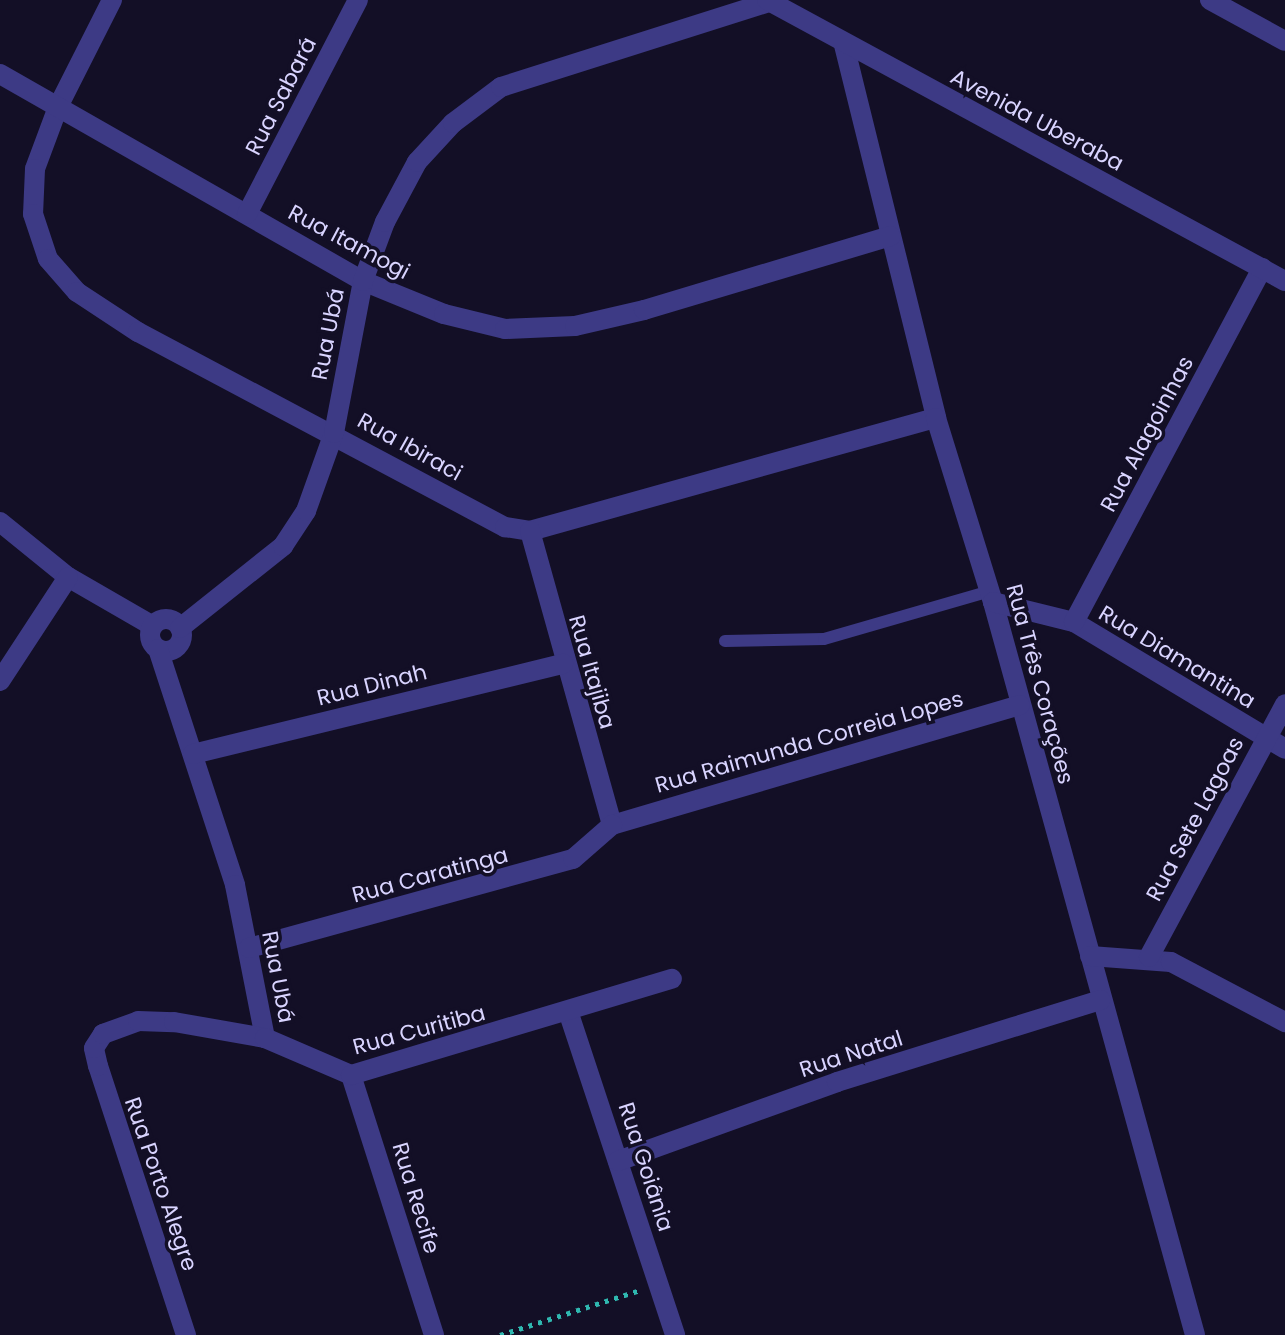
<!DOCTYPE html>
<meta charset="utf-8">
<style>
body{margin:0}
#map{position:relative;width:1285px;height:1335px;overflow:hidden;background:#130f26;font-family:Poppins,sans-serif}
div>[style]{position:absolute}
[style*='--x']{left:calc(var(--x)*1px);top:calc(var(--y)*1px);width:calc(var(--w)*1px);rotate:calc(var(--a)*1deg)}
.path>*{height:5px;margin-top:-2.5px;transform-origin:0;background:repeating-linear-gradient(90deg,#2fb8b0 0 4px,transparent 0 10px)}
.service>*{height:12px;margin:-6px;padding:0 6px;transform-origin:6px;border-radius:6px;background:#3d3a85}
.minor>*{height:20px;margin:-10px;padding:0 10px;transform-origin:10px;border-radius:10px;background:#3d3a85}
.minor>.ring{margin:-10px;padding:0;box-sizing:content-box;background:none;border:20px solid #3d3a85;border-radius:50%}
.tertiary>*{height:20px;margin:-10px;padding:0 10px;transform-origin:10px;border-radius:10px;background:#3d3a85}
span{translate:-50% -50%;white-space:nowrap;text-align:center;line-height:1.15;-webkit-text-stroke:7px #130f26;paint-order:stroke}
.street-label{font-size:22px;color:#d9d4ff}
</style>
<div id="map">
<div class="path">
<i style="--x:500;--y:1335;--w:147;--a:-17.8"></i>
</div>
<div class="service">
<i style="--x:725;--y:641;--w:99;--a:-1.2"></i>
<i style="--x:824;--y:639;--w:173;--a:-16.1"></i>
</div>
<div class="minor">
<i style="--x:112;--y:0;--w:120;--a:116.8"></i>
<i style="--x:58;--y:107;--w:66;--a:110.4"></i>
<i style="--x:35;--y:169;--w:45;--a:92.5"></i>
<i style="--x:33;--y:214;--w:47;--a:71.6"></i>
<i style="--x:48;--y:259;--w:44;--a:48.7"></i>
<i style="--x:77;--y:292;--w:73;--a:33.3"></i>
<i style="--x:138;--y:332;--w:416;--a:28"></i>
<i style="--x:505;--y:527;--w:25;--a:9"></i>
<i style="--x:530;--y:531;--w:421;--a:-15.6"></i>
<i style="--x:1210;--y:0;--w:85;--a:28.7"></i>
<i style="--x:844;--y:45;--w:384;--a:76.1"></i>
<i style="--x:936;--y:418;--w:193;--a:72.8"></i>
<i style="--x:993;--y:602;--w:760;--a:74.59"></i>
<i style="--x:0;--y:74;--w:418;--a:29.7"></i>
<i style="--x:363;--y:281;--w:87;--a:22.2"></i>
<i style="--x:444;--y:314;--w:63;--a:13.8"></i>
<i style="--x:505;--y:329;--w:70;--a:-2.5"></i>
<i style="--x:575;--y:326;--w:71;--a:-13.1"></i>
<i style="--x:644;--y:310;--w:257;--a:-16.7"></i>
<i style="--x:247;--y:214;--w:241;--a:-62.6"></i>
<i style="--x:0;--y:522;--w:87;--a:39"></i>
<i style="--x:68;--y:577;--w:98;--a:30"></i>
<i style="--x:530;--y:531;--w:305;--a:74.4"></i>
<i style="--x:993;--y:602;--w:83;--a:13.9"></i>
<i style="--x:1074;--y:622;--w:246;--a:31"></i>
<i class="ring" style="left:150px;top:619px;width:12px;height:12px"></i>
<i style="--x:1074;--y:622;--w:401;--a:-62"></i>
<i style="--x:180;--y:628;--w:132;--a:-38.5"></i>
<i style="--x:283;--y:546;--w:42;--a:-56.7"></i>
<i style="--x:306;--y:511;--w:83;--a:-70.3"></i>
<i style="--x:334;--y:433;--w:155;--a:-79.2"></i>
<i style="--x:363;--y:281;--w:63;--a:-69.6"></i>
<i style="--x:385;--y:222;--w:68;--a:-61.9"></i>
<i style="--x:417;--y:162;--w:53;--a:-47.3"></i>
<i style="--x:453;--y:123;--w:60;--a:-36.9"></i>
<i style="--x:501;--y:87;--w:288;--a:-17.6"></i>
<i style="--x:158;--y:649;--w:248;--a:71.9"></i>
<i style="--x:235;--y:885;--w:156;--a:78.9"></i>
<i style="--x:0;--y:681;--w:124;--a:-56.8"></i>
<i style="--x:193;--y:754;--w:381;--a:-13.7"></i>
<i style="--x:612;--y:825;--w:425;--a:-16.4"></i>
<i style="--x:249;--y:948;--w:336;--a:-15.4"></i>
<i style="--x:573;--y:859;--w:52;--a:-41.1"></i>
<i style="--x:1090;--y:956;--w:81;--a:4.2"></i>
<i style="--x:1171;--y:962;--w:129;--a:27.8"></i>
<i style="--x:1149;--y:957;--w:287;--a:-61.7"></i>
<i style="--x:569;--y:1014;--w:338;--a:71.7"></i>
<i style="--x:351;--y:1075;--w:273;--a:72.3"></i>
<i style="--x:618;--y:1161;--w:233;--a:-19.8"></i>
<i style="--x:837;--y:1082;--w:276;--a:-17.3"></i>
<i style="--x:186;--y:1335;--w:283;--a:-108.1"></i>
<i style="--x:98;--y:1066;--w:18;--a:-103"></i>
<i style="--x:94;--y:1048;--w:17;--a:-57"></i>
<i style="--x:103;--y:1034;--w:37;--a:-20"></i>
<i style="--x:138;--y:1021;--w:36;--a:2"></i>
<i style="--x:174;--y:1022;--w:92;--a:10"></i>
<i style="--x:265;--y:1038;--w:94;--a:23.3"></i>
<i style="--x:351;--y:1075;--w:335;--a:-16.7"></i>
</div>
<div class="tertiary">
<i style="--x:767;--y:0;--w:589;--a:28.48"></i>
</div>
<div class="street-label">
<span style="left:281px;top:96px;rotate:-63deg">Rua Sabará</span>
<span style="left:1037px;top:120px;rotate:28deg">Avenida Uberaba</span>
<span style="left:349px;top:242px;rotate:28deg">Rua Itamogi</span>
<span style="left:328px;top:334px;rotate:-79deg">Rua Ubá</span>
<span style="left:1147px;top:434px;rotate:-62deg">Rua Alagoinhas</span>
<span style="left:410px;top:447px;rotate:29deg">Rua Ibiraci</span>
<span style="left:1177px;top:657px;rotate:31deg">Rua Diamantina</span>
<span style="left:592px;top:672px;rotate:74deg">Rua Itajiba</span>
<span style="left:1040px;top:684px;rotate:75deg">Rua Três Corações</span>
<span style="left:372px;top:685px;rotate:-14deg">Rua Dinah</span>
<span style="left:809px;top:742px;rotate:-16deg">Rua Raimunda Correia Lopes</span>
<span style="left:1195px;top:819px;rotate:-62deg">Rua Sete Lagoas</span>
<span style="left:430px;top:875px;rotate:-15deg">Rua Caratinga</span>
<span style="left:278px;top:977px;rotate:79deg">Rua Ubá</span>
<span style="left:419px;top:1030px;rotate:-15deg">Rua Curitiba</span>
<span style="left:851px;top:1054px;rotate:-18deg">Rua Natal</span>
<span style="left:646px;top:1167px;rotate:72deg">Rua Goiânia</span>
<span style="left:161px;top:1184px;rotate:71deg">Rua Porto Alegre</span>
<span style="left:416px;top:1198px;rotate:73deg">Rua Recife</span>
</div>
</div>
